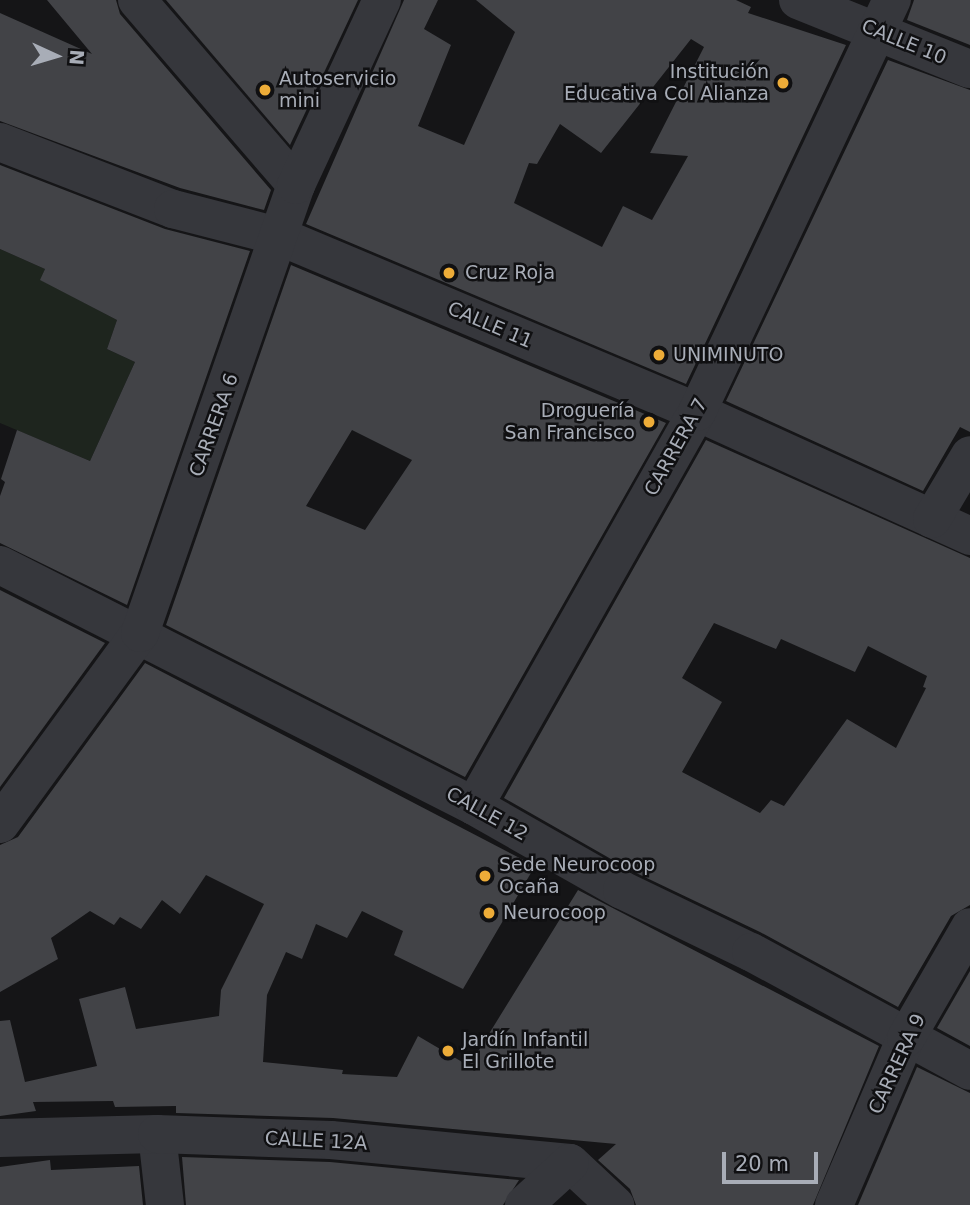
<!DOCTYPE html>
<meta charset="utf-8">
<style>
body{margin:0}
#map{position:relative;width:970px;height:1205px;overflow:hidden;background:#151517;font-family:"DejaVu Sans",sans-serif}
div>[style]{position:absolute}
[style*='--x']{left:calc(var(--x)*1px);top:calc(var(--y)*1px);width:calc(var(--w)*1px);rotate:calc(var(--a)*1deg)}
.green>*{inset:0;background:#1e251e}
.building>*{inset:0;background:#424347}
.minor>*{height:38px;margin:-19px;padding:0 19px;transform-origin:19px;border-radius:19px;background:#36373c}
.dots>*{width:19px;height:19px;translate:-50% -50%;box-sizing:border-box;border:4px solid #101012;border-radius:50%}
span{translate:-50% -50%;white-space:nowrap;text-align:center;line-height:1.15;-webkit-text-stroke:5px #101012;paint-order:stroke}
.street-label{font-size:19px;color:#a8adb7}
.poi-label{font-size:19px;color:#a8adb7}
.right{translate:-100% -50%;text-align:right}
.left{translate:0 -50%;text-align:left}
.north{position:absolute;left:21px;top:21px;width:70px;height:70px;-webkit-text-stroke:5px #101012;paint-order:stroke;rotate:94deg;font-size:19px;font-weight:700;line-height:28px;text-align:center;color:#a8adb7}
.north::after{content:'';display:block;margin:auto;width:24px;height:32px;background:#a8adb7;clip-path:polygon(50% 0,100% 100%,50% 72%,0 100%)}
.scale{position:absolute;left:722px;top:1152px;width:96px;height:32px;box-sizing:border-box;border:4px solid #a8adb7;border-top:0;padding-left:9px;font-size:21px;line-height:24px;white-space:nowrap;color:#a8adb7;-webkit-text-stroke:5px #101012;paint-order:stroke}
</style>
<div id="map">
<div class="green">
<i style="clip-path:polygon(0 249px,45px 269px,41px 280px,117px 320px,107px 349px,135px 362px,90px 461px,0 423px)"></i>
</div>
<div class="building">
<i style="clip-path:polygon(47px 0,116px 0,120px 14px,271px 190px,264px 210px,180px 188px,0 121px,0 13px,92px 54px)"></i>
<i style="clip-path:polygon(166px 0,358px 0,290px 145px)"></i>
<i style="clip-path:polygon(evenodd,404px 0,438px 0,424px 29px,451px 45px,418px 126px,464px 145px,515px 32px,476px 0,736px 0,751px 7px,748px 13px,846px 45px,686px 384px,306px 224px,404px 0,691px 39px,704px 47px,650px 153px,688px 156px,652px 220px,623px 206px,602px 247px,514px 203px,529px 163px,537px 164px,560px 124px,601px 153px,691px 39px)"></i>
<i style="clip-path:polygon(914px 0,970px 0,970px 45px,907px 20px)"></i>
<i style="clip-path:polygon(888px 60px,970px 90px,970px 432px,960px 427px,923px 491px,726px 401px)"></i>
<i style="clip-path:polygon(0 165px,165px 229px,250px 251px,127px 605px,0 543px,0 496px,5px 482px,1px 479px,17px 430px,90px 461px,135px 362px,107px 349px,117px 320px,40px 280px,45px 269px,0 249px)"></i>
<i style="clip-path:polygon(evenodd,291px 265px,666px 423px,465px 777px,166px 625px,291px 265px,352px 430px,412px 460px,365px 530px,306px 506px,352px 430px)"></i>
<i style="clip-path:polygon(evenodd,706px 440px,970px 558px,970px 905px,951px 916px,898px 1007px,760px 932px,632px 871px,504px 798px,706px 440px,714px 623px,776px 649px,781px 639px,855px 672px,868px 646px,927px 676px,923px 687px,926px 688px,896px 748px,847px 719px,784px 806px,771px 800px,760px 813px,682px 772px,722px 702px,682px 678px,714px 623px)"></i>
<i style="clip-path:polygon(0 590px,105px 643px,0 787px)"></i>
<i style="clip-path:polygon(145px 663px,535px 866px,463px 989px,394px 955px,403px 931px,362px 911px,347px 938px,316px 924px,302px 959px,286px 952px,267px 995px,263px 1062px,343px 1070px,342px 1074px,397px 1077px,418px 1036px,469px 1066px,578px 890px,879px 1046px,813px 1205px,636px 1205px,630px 1189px,598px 1160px,616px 1144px,333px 1118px,176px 1113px,176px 1106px,115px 1107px,113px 1101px,33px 1102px,36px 1111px,0 1116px,0 1021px,10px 1020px,25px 1082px,97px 1066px,79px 999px,125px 987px,136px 1029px,219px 1016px,221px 990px,264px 904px,206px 875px,180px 914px,162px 900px,141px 929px,120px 917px,114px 925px,90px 911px,51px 938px,58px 959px,0 992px,0 845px,18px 837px)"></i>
<i style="clip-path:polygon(970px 971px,970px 1046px,937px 1028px)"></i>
<i style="clip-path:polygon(917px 1067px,970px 1093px,970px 1205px,858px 1205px)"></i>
<i style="clip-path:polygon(182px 1157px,330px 1162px,519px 1180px,503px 1205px,186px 1205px)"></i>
<i style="clip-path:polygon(50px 1160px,51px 1170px,139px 1166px,143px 1205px,0 1205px,0 1167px)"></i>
</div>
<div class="minor">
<i style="--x:137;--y:0;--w:244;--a:49.3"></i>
<i style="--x:798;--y:0;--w:185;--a:21.9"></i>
<i style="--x:0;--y:142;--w:186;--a:21.2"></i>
<i style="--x:173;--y:209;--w:112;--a:14.5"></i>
<i style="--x:281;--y:237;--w:451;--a:22.8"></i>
<i style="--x:697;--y:412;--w:300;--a:24.4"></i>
<i style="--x:932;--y:519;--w:74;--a:-59.3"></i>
<i style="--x:0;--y:565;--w:532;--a:26.95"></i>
<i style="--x:474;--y:806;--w:170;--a:29.6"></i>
<i style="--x:622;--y:890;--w:143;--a:25.7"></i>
<i style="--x:751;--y:952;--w:249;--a:28.5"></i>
<i style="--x:474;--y:806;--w:453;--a:-60.5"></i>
<i style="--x:697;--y:412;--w:456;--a:-64.7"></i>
<i style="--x:0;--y:824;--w:237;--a:-53.8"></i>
<i style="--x:140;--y:633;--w:474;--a:-70.8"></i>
<i style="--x:296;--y:185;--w:204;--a:-65.1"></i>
<i style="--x:157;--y:1134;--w:71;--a:83.6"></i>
<i style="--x:0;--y:1138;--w:157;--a:-1.5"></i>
<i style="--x:157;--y:1134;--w:174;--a:2"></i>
<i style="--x:331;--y:1140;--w:240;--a:5.5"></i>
<i style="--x:570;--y:1163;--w:62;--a:43"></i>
<i style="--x:524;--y:1205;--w:62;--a:-42.4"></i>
<i style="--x:834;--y:1205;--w:182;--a:-66.7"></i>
<i style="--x:906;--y:1038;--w:128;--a:-60"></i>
</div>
<div class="dots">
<i style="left:783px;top:83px;background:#edac38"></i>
<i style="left:265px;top:90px;background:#edac38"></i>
<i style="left:449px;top:273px;background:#edac38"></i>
<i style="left:659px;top:355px;background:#edac38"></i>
<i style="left:649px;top:422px;background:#edac38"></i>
<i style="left:485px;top:876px;background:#edac38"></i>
<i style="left:489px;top:913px;background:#edac38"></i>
<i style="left:448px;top:1051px;background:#edac38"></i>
</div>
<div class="street-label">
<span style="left:904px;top:42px;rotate:22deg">CALLE 10</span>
<span style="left:490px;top:325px;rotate:23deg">CALLE 11</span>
<span style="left:214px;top:425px;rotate:-70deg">CARRERA 6</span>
<span style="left:676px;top:447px;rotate:-61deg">CARRERA 7</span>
<span style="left:487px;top:814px;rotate:29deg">CALLE 12</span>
<span style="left:897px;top:1064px;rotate:-65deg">CARRERA 9</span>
<span style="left:316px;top:1141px;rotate:3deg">CALLE 12A</span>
</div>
<div class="poi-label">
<span class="right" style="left:769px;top:83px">Institución<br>Educativa Col Alianza</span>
<span class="left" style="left:279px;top:90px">Autoservicio<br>mini</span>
<span class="left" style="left:465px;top:273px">Cruz Roja</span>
<span class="left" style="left:673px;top:355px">UNIMINUTO</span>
<span class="right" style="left:635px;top:422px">Droguería<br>San Francisco</span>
<span class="left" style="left:499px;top:876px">Sede Neurocoop<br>Ocaña</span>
<span class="left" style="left:503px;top:913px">Neurocoop</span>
<span class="left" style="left:462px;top:1051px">Jardín Infantil<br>El Grillote</span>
</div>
<div class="north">N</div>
<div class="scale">20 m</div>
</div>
